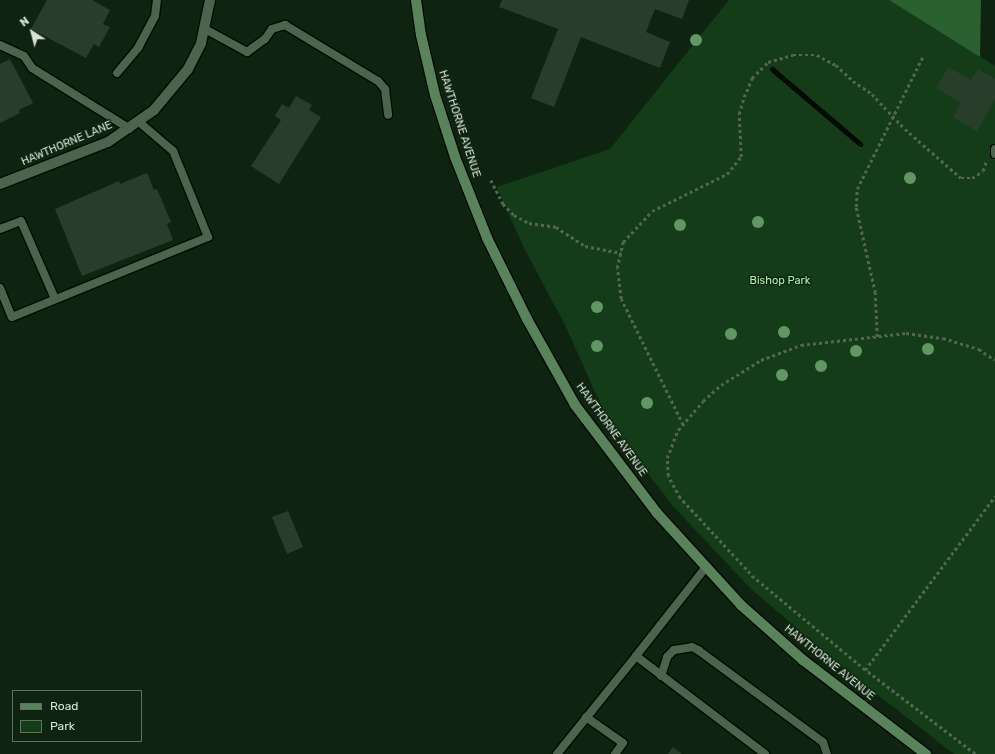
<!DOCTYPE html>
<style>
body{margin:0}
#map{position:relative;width:995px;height:754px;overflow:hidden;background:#0f2410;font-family:Rubik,sans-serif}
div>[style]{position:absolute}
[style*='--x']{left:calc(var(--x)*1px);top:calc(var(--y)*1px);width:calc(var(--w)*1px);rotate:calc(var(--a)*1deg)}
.green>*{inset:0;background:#143c19}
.forest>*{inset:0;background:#2b6030}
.stream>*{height:5px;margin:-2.5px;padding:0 2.5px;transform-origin:2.5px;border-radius:2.5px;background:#000a00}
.building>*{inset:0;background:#293e2a}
.path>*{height:2.5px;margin-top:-1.25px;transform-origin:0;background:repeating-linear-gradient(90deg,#536654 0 3px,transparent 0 6px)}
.roads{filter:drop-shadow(1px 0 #000c01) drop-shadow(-1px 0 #000c01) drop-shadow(0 1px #000c01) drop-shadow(0 -1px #000c01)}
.service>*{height:8px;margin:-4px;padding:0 4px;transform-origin:4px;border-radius:4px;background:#4c634d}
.minor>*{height:10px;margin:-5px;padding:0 5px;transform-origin:5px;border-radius:5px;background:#4c634d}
.secondary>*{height:10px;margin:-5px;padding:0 5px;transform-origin:5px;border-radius:5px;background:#59845b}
.trees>*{width:12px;height:12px;margin:-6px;border-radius:50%;background:#629665}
span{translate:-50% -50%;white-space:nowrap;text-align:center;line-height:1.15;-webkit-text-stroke:3px #0f2410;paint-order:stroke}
.street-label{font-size:11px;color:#d6e3d6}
.park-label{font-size:11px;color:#a6f3aa}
.legend{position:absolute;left:12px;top:690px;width:130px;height:52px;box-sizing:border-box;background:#0f2410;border:1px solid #5f705f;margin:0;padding:5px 7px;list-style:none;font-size:12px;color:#d6e3d6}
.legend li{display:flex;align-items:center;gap:8px;height:20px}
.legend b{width:20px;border:1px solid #5f705f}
.north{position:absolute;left:12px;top:12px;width:40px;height:40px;-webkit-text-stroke:3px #0f2410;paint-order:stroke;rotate:324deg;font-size:11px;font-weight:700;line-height:16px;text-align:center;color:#d6e3d6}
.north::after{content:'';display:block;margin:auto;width:14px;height:18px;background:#d6e3d6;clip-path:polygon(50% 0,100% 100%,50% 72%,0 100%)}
</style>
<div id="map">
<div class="green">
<i style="clip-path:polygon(729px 0,889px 0,995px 66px,995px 754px,954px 754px,843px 668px,749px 587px,673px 506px,609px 423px,565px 325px,523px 246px,497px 187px,610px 149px)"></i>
</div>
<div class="forest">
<i style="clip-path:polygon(889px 0,981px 0,980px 57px)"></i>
</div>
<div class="stream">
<i style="--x:772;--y:69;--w:116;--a:40.4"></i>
</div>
<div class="building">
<i style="clip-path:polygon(47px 0,92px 0,110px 10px,103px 24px,110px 27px,99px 47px,94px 44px,86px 58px,31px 29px)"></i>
<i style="clip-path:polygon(502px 0,689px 0,682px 19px,655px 9px,646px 32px,670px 42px,660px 68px,581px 37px,554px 107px,531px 98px,558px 29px,499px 7px)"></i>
<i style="clip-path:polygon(10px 59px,33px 103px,19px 110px,20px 113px,0 123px,0 64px)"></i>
<i style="clip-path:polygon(948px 67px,971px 80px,978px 69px,995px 79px,995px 99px,977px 131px,953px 117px,961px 103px,936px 88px)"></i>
<i style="clip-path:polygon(296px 96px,312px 105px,309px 110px,321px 117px,279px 184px,251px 166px,281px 120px,275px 116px,282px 104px,289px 108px)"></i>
<i style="clip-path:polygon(147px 173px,154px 190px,157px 189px,171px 222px,167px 224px,173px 240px,82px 276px,55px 209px,119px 181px,120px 184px)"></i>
<i style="clip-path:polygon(288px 511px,303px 547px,287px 554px,272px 517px)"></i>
<i style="clip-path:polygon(673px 747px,674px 748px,682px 754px,668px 754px)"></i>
</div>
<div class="path">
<i style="--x:491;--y:180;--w:27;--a:63"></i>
<i style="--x:503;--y:204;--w:16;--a:45"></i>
<i style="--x:514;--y:215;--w:17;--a:28"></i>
<i style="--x:529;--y:223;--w:27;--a:8"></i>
<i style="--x:556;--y:227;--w:35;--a:33"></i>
<i style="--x:585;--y:246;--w:37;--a:11"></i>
<i style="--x:877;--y:337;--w:44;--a:-92.6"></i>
<i style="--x:875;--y:293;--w:88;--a:-102.5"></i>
<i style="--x:856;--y:207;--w:18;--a:-87"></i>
<i style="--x:857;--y:189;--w:148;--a:-63.6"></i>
<i style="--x:683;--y:425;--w:140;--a:-116.2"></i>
<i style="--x:621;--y:299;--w:31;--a:-97"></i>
<i style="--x:617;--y:268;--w:27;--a:-77"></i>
<i style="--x:623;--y:242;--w:42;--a:-46.9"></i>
<i style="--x:652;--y:211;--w:84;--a:-26.3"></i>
<i style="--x:727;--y:174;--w:22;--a:-51"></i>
<i style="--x:741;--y:157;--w:43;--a:-92.7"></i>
<i style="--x:739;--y:114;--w:18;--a:-74"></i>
<i style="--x:744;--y:97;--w:21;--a:-67"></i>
<i style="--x:752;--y:78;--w:23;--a:-45"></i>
<i style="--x:768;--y:62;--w:26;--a:-16"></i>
<i style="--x:793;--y:55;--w:24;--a:0"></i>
<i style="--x:817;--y:55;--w:21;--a:28"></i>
<i style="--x:836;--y:65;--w:23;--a:43"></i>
<i style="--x:853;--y:81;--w:23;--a:34"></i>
<i style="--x:872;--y:94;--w:48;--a:46.7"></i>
<i style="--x:905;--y:129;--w:74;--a:41.2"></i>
<i style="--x:961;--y:178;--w:11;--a:0"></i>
<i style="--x:972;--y:178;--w:13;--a:-32"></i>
<i style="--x:983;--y:171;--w:10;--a:-73"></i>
<i style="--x:865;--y:670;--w:217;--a:-53.2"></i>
<i style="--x:975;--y:754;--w:138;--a:-142.6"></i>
<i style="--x:865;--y:670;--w:144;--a:-140.3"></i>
<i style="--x:754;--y:578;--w:109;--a:-132.8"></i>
<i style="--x:680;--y:498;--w:25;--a:-119"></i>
<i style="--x:668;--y:476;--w:18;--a:-93"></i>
<i style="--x:667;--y:458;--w:30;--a:-69"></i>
<i style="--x:678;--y:430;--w:38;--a:-49"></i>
<i style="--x:703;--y:401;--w:24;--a:-42"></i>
<i style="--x:721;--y:385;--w:47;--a:-32"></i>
<i style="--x:761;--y:360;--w:43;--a:-20.6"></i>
<i style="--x:801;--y:345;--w:106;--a:-6.5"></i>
<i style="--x:906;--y:333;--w:37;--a:8"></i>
<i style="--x:943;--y:338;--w:38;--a:17"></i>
<i style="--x:979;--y:349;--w:19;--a:35"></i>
</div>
<div class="roads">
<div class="service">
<i style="--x:205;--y:29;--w:48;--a:28.7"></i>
<i style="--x:247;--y:52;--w:22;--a:-36"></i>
<i style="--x:265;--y:39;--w:12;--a:-55"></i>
<i style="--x:272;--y:29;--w:14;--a:-17"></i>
<i style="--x:285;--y:25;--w:109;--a:31.1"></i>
<i style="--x:378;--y:81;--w:11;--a:49"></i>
<i style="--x:385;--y:89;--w:26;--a:83"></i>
<i style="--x:0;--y:45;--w:26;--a:25"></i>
<i style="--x:24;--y:56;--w:14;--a:56"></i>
<i style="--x:32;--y:68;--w:115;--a:31.9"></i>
<i style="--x:117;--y:73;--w:33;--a:-50"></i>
<i style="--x:138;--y:48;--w:36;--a:-62"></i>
<i style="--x:155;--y:16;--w:16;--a:-83"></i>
<i style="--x:995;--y:149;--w:5;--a:90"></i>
<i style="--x:0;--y:229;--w:22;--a:-21"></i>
<i style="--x:21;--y:221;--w:85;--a:66.4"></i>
<i style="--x:0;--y:288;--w:31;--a:68"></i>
<i style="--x:12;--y:317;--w:212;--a:-22.2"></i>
<i style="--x:208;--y:237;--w:93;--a:-112.1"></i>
<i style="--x:173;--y:151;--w:45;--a:-139.5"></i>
<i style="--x:706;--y:567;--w:113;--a:128.2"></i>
<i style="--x:636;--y:656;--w:162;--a:37.2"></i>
<i style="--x:661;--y:676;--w:20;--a:-72"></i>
<i style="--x:667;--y:657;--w:10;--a:-45"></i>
<i style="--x:674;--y:650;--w:18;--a:-9"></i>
<i style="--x:692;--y:647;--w:7;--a:27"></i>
<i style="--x:698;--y:650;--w:155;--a:36.4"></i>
<i style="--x:823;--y:742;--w:13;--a:72"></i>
<i style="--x:586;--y:717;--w:45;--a:35.1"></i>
<i style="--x:623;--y:743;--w:14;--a:126"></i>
<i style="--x:557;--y:754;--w:126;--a:-51.1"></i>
</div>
<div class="minor">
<i style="--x:0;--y:184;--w:116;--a:-21.3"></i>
<i style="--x:108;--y:142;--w:56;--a:-34.8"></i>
<i style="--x:154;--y:110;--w:53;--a:-50.3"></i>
<i style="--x:188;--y:69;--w:29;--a:-63"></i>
<i style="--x:201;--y:43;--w:44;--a:-78.2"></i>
</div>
<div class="secondary">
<i style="--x:416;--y:0;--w:35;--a:82"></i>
<i style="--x:421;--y:35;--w:62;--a:76.9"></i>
<i style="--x:435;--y:95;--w:65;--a:72.1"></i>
<i style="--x:455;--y:157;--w:87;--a:68.4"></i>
<i style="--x:487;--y:238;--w:90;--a:63.7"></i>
<i style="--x:527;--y:319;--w:98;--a:60.8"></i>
<i style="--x:575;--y:405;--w:136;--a:52.8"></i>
<i style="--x:657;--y:513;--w:125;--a:47.6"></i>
<i style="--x:741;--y:605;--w:83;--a:41.6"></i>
<i style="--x:803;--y:660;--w:155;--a:37.4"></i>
</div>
</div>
<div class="trees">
<i style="left:696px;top:40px"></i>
<i style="left:910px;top:178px"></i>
<i style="left:758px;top:222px"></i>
<i style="left:680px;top:225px"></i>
<i style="left:597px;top:307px"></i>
<i style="left:784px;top:332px"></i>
<i style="left:731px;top:334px"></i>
<i style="left:597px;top:346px"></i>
<i style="left:928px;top:349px"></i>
<i style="left:856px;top:351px"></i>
<i style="left:821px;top:366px"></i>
<i style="left:782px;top:375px"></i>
<i style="left:647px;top:403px"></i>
</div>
<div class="street-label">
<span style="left:459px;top:124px;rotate:72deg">HAWTHORNE AVENUE</span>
<span style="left:67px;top:144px;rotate:-23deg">HAWTHORNE LANE</span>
<span style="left:611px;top:430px;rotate:54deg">HAWTHORNE AVENUE</span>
<span style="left:829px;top:663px;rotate:39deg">HAWTHORNE AVENUE</span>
</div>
<div class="park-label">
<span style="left:780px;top:281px">Bishop Park</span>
</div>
<ul class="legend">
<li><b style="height:5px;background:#59845b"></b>Road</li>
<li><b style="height:11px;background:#143c19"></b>Park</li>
</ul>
<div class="north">N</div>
</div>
